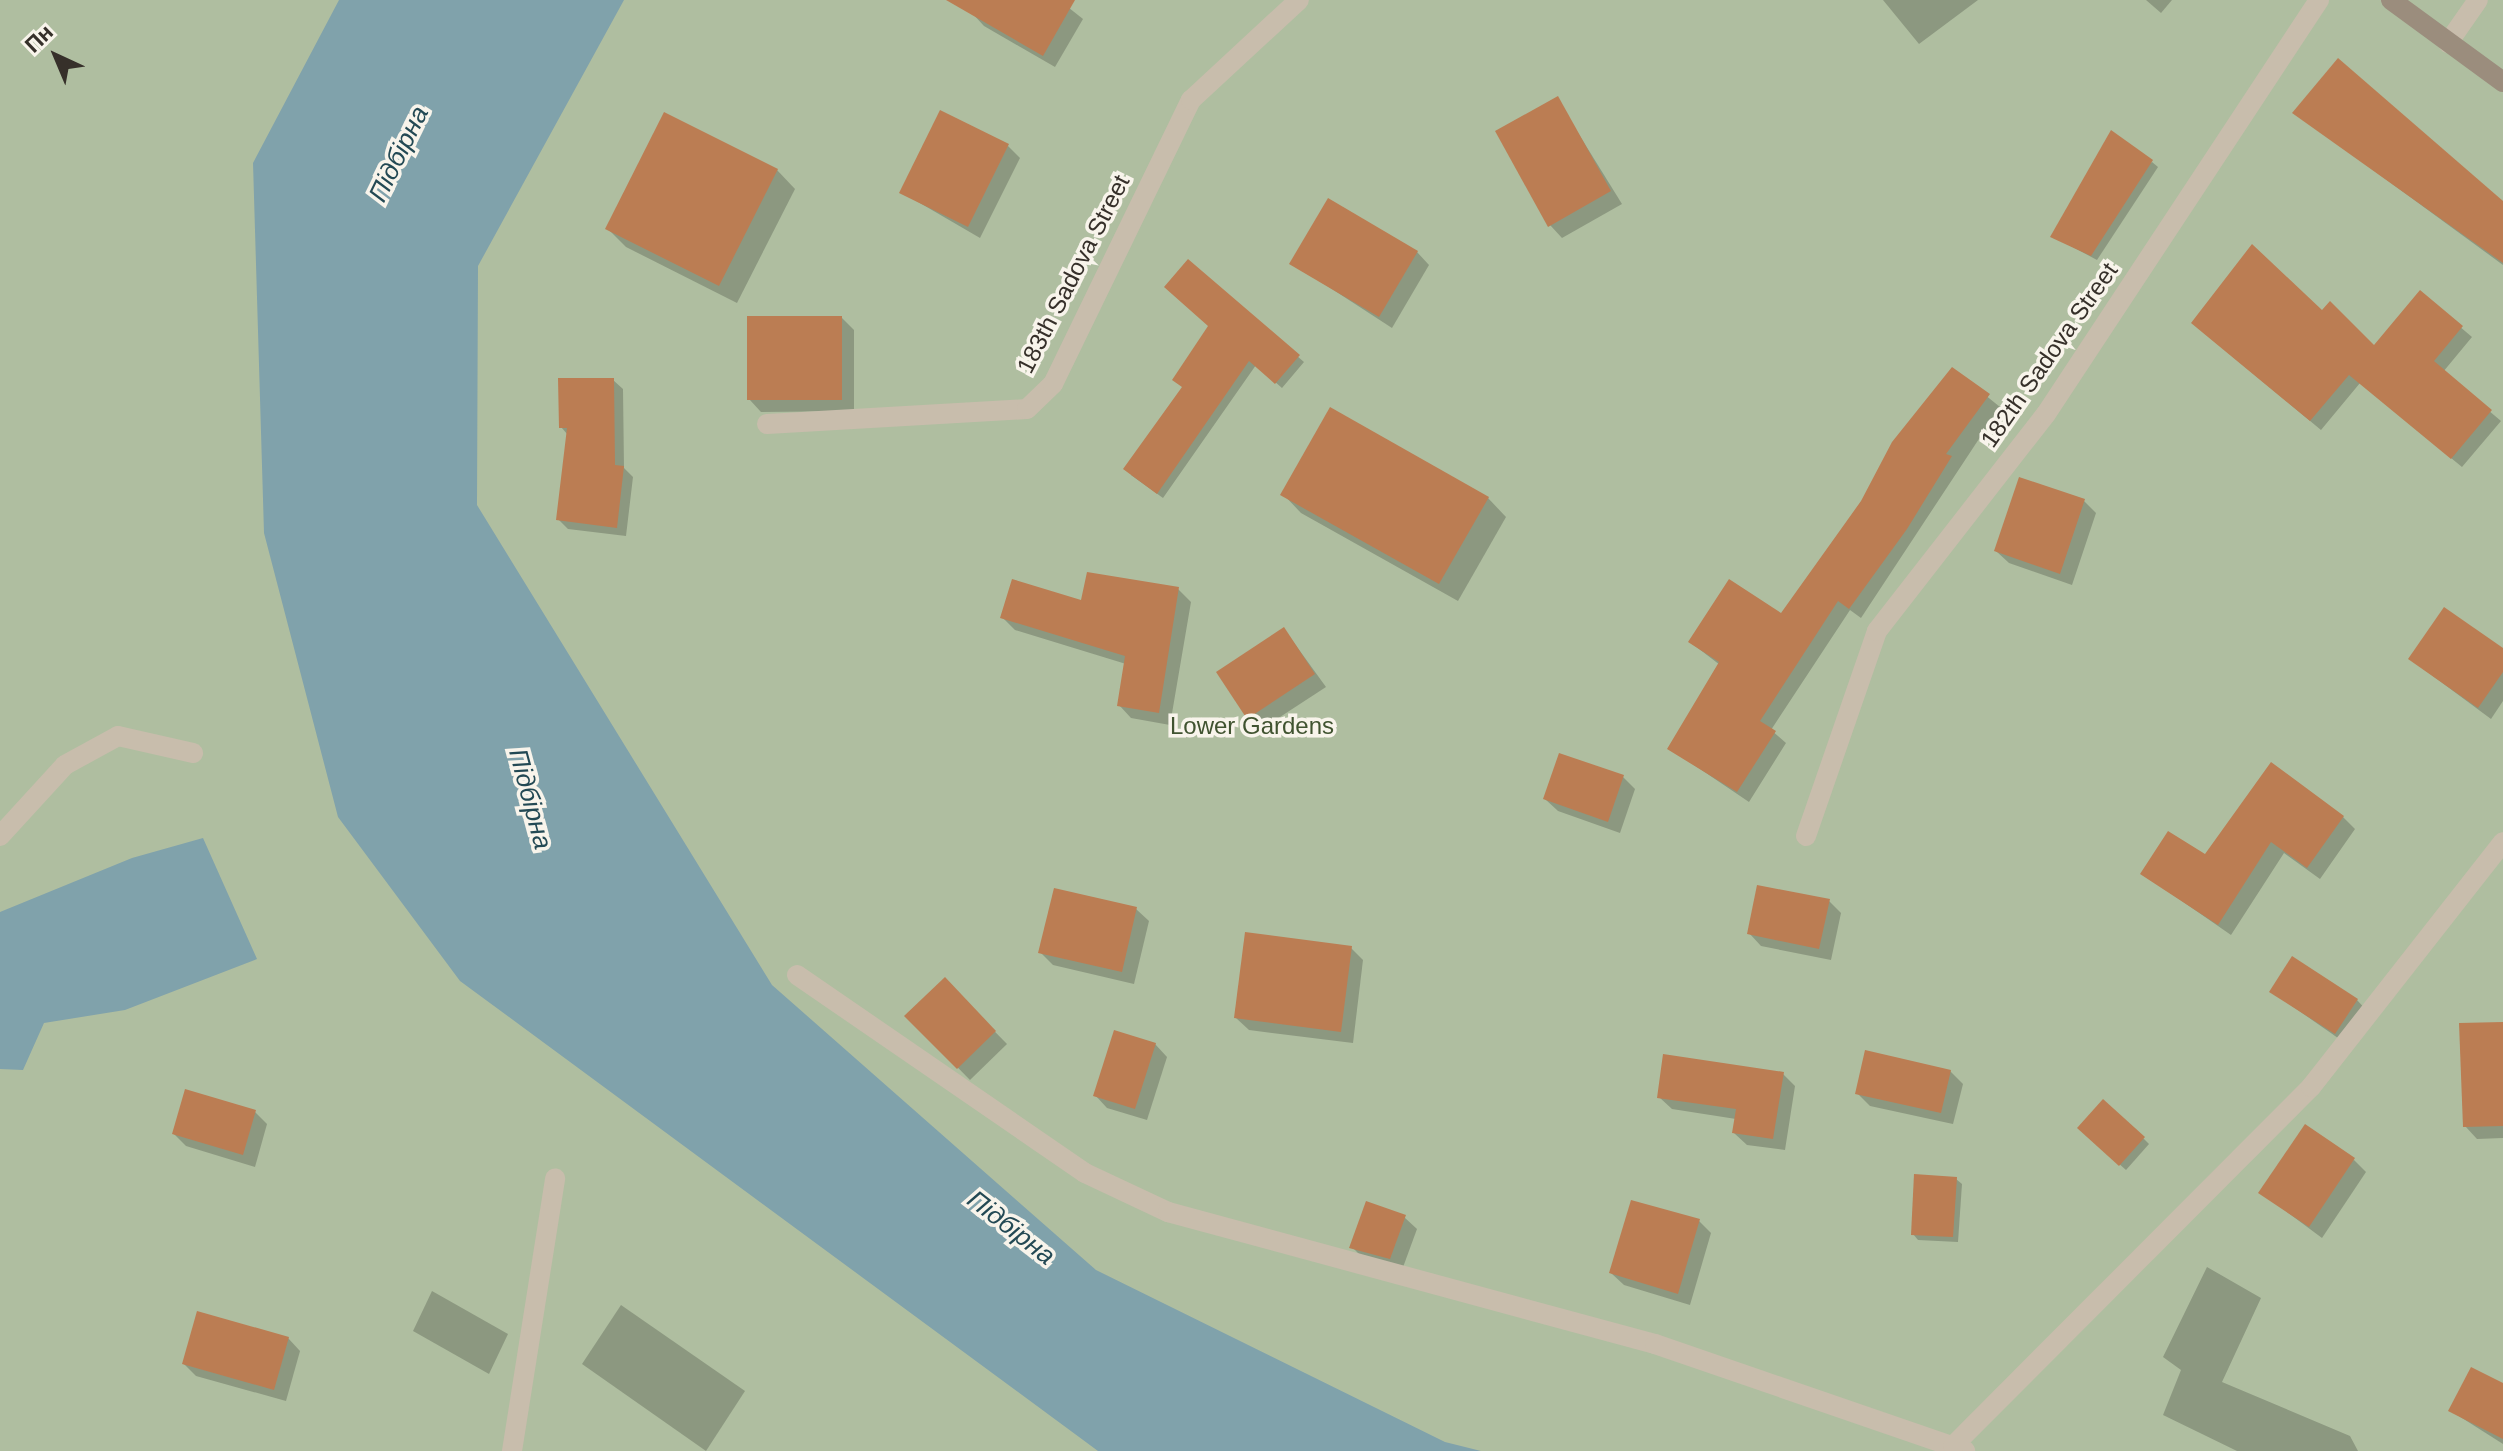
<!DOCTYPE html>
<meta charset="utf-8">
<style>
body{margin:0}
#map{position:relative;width:2503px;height:1451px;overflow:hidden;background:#f1ebdf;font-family:Arial,sans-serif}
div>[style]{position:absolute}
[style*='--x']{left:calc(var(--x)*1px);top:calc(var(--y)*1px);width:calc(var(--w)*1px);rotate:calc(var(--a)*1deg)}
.green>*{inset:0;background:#afbea0}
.water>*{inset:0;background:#80a2ab}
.shadow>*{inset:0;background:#0003}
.building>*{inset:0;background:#bb7d53}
.lane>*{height:20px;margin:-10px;padding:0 10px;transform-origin:10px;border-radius:10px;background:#c8bdac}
.street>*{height:20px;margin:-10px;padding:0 10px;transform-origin:10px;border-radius:10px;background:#c8bdac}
.secondary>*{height:20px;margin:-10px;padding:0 10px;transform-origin:10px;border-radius:10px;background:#9b8d7d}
span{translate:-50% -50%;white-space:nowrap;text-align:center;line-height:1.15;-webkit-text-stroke:7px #f8f4eb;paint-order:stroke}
.street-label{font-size:24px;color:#36302a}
.park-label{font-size:24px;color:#405330}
.water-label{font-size:26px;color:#234954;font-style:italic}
.north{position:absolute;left:16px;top:16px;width:80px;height:80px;-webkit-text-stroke:6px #f8f4eb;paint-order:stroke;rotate:316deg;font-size:22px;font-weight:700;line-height:32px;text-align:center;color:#36302a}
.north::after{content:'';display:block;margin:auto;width:28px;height:36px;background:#36302a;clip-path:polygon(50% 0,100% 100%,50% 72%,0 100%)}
</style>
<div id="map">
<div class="green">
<i style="clip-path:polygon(0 0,2503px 0,2503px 1451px,0 1451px)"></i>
</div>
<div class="water">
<i style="clip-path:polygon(339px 0,624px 0,478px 266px,477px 505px,772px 985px,1096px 1270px,1445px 1442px,1481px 1451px,1098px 1451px,460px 981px,338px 817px,264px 533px,253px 163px)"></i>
<i style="clip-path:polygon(203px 838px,257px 959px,125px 1010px,44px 1023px,23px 1070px,0 1069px,0 912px,132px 858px)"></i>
</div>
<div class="shadow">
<i style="clip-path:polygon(980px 0,1059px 0,1083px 19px,1055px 67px,984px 26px,972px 13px)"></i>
<i style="clip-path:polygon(1883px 0,1978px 0,1919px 44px)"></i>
<i style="clip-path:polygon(2146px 0,2172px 0,2161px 13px)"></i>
<i style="clip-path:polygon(2338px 60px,2503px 203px,2503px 265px,2294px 112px)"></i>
<i style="clip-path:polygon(1557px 99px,1622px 204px,1562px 238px,1550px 225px)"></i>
<i style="clip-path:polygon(1008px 146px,1020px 158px,980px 238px,901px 192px)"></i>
<i style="clip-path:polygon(2152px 162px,2158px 167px,2097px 260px,2052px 236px)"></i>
<i style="clip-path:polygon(777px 170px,795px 189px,737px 303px,626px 247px,608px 229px)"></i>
<i style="clip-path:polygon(1417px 252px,1429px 265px,1392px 328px,1292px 263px)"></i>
<i style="clip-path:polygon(1188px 262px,1304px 362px,1282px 388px,1256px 365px,1163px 498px,1131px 475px,1184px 388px,1210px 326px)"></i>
<i style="clip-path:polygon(2420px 293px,2472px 337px,2443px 372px,2501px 421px,2462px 467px,2360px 383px,2321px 430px,2203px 332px,2322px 313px,2374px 348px)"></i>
<i style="clip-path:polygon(842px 318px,854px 330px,854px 411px,761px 412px,749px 399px)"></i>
<i style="clip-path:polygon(1953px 369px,2000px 407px,1861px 618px,1850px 610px,1771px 730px,1786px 743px,1749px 802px,1669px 748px,1720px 665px,1690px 642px,1782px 616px)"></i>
<i style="clip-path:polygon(613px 380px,623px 389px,624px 468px,633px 477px,626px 536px,568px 529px,558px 519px,568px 435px,561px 427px)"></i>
<i style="clip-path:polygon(1283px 494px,1488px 498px,1506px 517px,1458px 601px,1301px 513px)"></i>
<i style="clip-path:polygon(2084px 501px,2096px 513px,2072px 585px,2009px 563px,1996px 551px)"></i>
<i style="clip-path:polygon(1178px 589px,1191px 602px,1170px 725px,1131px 718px,1119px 705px,1126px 664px,1015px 630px,1003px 618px)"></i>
<i style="clip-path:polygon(1284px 629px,1326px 687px,1260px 730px,1248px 718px)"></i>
<i style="clip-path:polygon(2503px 650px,2503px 701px,2491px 719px,2410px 659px)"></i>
<i style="clip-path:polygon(1623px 777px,1635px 789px,1620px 833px,1558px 811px,1545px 799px)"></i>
<i style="clip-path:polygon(2343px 817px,2355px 829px,2320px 879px,2284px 853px,2231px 935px,2143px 874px)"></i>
<i style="clip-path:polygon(1829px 901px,1841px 913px,1831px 960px,1761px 946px,1749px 933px)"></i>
<i style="clip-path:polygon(1136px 909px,1149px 921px,1134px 984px,1053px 965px,1040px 952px)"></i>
<i style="clip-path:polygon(1351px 948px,1363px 960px,1353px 1043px,1249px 1030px,1236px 1018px)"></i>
<i style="clip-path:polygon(944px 980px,1007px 1044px,970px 1080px,907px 1016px)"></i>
<i style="clip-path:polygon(2272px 992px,2357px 1000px,2369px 1013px,2348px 1045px)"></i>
<i style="clip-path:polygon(2503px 1024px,2503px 1138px,2477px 1139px,2465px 1126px)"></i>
<i style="clip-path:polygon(1155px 1044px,1167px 1057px,1147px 1120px,1107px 1108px,1095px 1095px)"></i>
<i style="clip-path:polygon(1950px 1071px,1963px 1084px,1953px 1124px,1870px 1106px,1857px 1093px)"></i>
<i style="clip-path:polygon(1783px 1074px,1795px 1086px,1785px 1150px,1747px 1145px,1734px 1133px,1736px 1119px,1672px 1109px,1659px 1097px)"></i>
<i style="clip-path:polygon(255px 1112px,267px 1124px,255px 1167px,186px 1146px,174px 1134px)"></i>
<i style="clip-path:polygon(2079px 1128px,2143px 1138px,2149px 1144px,2126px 1170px)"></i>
<i style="clip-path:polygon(2354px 1160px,2366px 1172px,2322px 1238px,2260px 1192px)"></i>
<i style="clip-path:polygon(1956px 1179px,1962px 1184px,1958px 1242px,1918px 1240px,1913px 1234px)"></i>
<i style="clip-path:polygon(1404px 1217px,1417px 1229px,1402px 1270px,1364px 1259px,1352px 1247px)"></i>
<i style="clip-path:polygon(1699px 1221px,1711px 1233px,1690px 1305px,1624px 1285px,1611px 1273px)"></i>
<i style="clip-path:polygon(2207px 1267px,2261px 1298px,2222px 1382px,2350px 1436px,2358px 1451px,2237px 1451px,2163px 1415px,2181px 1370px,2163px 1357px)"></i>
<i style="clip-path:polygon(432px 1291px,508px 1334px,489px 1374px,413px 1331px)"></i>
<i style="clip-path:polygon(621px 1305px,745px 1391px,706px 1451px,582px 1364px)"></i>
<i style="clip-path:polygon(288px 1338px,300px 1351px,286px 1401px,196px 1376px,184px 1364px)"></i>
<i style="clip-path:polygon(2503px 1386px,2503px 1444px,2451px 1411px)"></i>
</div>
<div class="building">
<i style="clip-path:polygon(946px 0,1075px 0,1043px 56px)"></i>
<i style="clip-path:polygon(2338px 58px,2503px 201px,2503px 263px,2292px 113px)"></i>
<i style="clip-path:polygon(1558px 96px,1611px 191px,1548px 227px,1495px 131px)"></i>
<i style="clip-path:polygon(940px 110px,1009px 144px,968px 227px,899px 193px)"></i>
<i style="clip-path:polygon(664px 112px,778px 169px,719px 286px,605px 229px)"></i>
<i style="clip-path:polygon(2111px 130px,2153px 160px,2091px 256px,2050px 237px)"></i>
<i style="clip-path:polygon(1328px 198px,1418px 251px,1379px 317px,1289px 264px)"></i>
<i style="clip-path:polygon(2252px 244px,2322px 310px,2330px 301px,2374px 345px,2420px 290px,2463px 326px,2434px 361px,2492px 410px,2451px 459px,2349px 375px,2310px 421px,2191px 323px)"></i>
<i style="clip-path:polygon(1188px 259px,1300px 355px,1275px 384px,1249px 361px,1157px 494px,1123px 469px,1182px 387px,1172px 380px,1208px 326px,1164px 287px)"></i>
<i style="clip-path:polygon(747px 316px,842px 316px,842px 400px,747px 400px)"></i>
<i style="clip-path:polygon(1952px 367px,1990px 394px,1946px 454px,1952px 456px,1907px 529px,1849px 609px,1838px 601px,1760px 721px,1776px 731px,1737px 792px,1667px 749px,1719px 662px,1688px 642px,1729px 579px,1781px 613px,1861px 501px,1892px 442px)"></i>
<i style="clip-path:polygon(558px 378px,614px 378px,615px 465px,624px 466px,617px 528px,556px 520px,567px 428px,559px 428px)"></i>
<i style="clip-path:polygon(1330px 407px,1489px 497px,1439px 584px,1280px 495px)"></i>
<i style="clip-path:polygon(2019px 477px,2085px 499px,2060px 574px,1994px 551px)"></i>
<i style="clip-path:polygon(1087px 572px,1179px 587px,1159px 713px,1117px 706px,1125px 656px,1000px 618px,1012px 579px,1081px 600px)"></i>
<i style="clip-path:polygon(2444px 607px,2503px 648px,2503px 672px,2478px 708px,2408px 659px)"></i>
<i style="clip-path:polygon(1284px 627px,1315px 674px,1247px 719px,1216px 672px)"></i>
<i style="clip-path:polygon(1559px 753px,1624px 775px,1608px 822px,1543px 799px)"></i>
<i style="clip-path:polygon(2271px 762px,2344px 816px,2307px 868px,2271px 842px,2218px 925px,2140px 874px,2168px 831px,2205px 854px)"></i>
<i style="clip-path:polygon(1757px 885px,1830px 899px,1819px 949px,1747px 934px)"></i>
<i style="clip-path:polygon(1054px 888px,1137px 907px,1122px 972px,1038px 953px)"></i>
<i style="clip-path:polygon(1245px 932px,1352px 946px,1341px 1032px,1234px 1018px)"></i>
<i style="clip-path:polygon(2292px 956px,2358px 999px,2335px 1034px,2269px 992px)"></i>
<i style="clip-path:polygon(945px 977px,996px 1031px,957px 1069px,904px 1016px)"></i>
<i style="clip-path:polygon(2503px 1022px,2503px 1126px,2463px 1127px,2459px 1023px)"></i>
<i style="clip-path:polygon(1114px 1030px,1156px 1043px,1135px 1109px,1093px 1096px)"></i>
<i style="clip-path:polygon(1865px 1050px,1951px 1070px,1941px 1113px,1855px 1094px)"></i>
<i style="clip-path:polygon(1663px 1054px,1784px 1072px,1773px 1139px,1732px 1133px,1736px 1109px,1657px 1098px)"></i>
<i style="clip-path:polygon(185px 1089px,256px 1110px,243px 1155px,172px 1134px)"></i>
<i style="clip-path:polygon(2103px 1099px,2145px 1137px,2119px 1166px,2077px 1128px)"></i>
<i style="clip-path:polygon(2305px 1124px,2355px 1158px,2309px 1227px,2258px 1193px)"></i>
<i style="clip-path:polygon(1914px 1174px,1957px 1177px,1953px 1237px,1911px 1235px)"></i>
<i style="clip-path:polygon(1631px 1200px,1700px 1219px,1678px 1294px,1609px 1273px)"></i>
<i style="clip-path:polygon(1366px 1201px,1406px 1215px,1390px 1259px,1349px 1248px)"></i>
<i style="clip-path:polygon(197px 1311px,289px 1337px,274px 1390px,182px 1364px)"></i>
<i style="clip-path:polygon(2471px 1367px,2503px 1383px,2503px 1439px,2448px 1411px)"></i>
</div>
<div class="lane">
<i style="--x:767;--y:424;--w:260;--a:-3.3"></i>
</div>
<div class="street">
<i style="--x:2448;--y:43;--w:52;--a:-55.1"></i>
<i style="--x:1027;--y:409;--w:36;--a:-44"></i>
<i style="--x:1053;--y:384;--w:316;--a:-64.1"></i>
<i style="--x:1191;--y:100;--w:147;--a:-42.8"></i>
<i style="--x:0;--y:836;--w:96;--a:-47.5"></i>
<i style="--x:65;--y:765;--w:60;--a:-28.7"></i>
<i style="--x:118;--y:736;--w:77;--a:12.8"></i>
<i style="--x:1806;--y:836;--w:217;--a:-70.9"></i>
<i style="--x:1877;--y:631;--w:275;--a:-52.1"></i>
<i style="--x:2046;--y:414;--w:496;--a:-56.6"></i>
<i style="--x:797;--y:975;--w:349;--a:34.5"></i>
<i style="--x:1085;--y:1173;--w:92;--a:25.2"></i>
<i style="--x:1168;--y:1212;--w:505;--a:15.17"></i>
<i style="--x:1655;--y:1344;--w:328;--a:19"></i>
<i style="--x:1953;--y:1446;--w:507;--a:-45.08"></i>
<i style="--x:2311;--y:1087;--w:311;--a:-51.9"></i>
<i style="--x:512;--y:1451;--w:276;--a:-81"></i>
</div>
<div class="secondary">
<i style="--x:2391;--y:0;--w:139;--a:36.2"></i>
</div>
<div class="street-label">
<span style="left:1073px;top:274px;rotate:-63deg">183th Sadova Street</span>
<span style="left:2049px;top:355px;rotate:-55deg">182th Sadova Street</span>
</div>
<div class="park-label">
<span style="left:1252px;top:726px">Lower Gardens</span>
</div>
<div class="water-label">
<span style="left:399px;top:154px;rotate:-64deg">Підбірна</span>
<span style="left:530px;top:799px;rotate:75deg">Підбірна</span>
<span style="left:1011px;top:1228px;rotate:38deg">Підбірна</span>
</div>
<div class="north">Пн</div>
</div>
